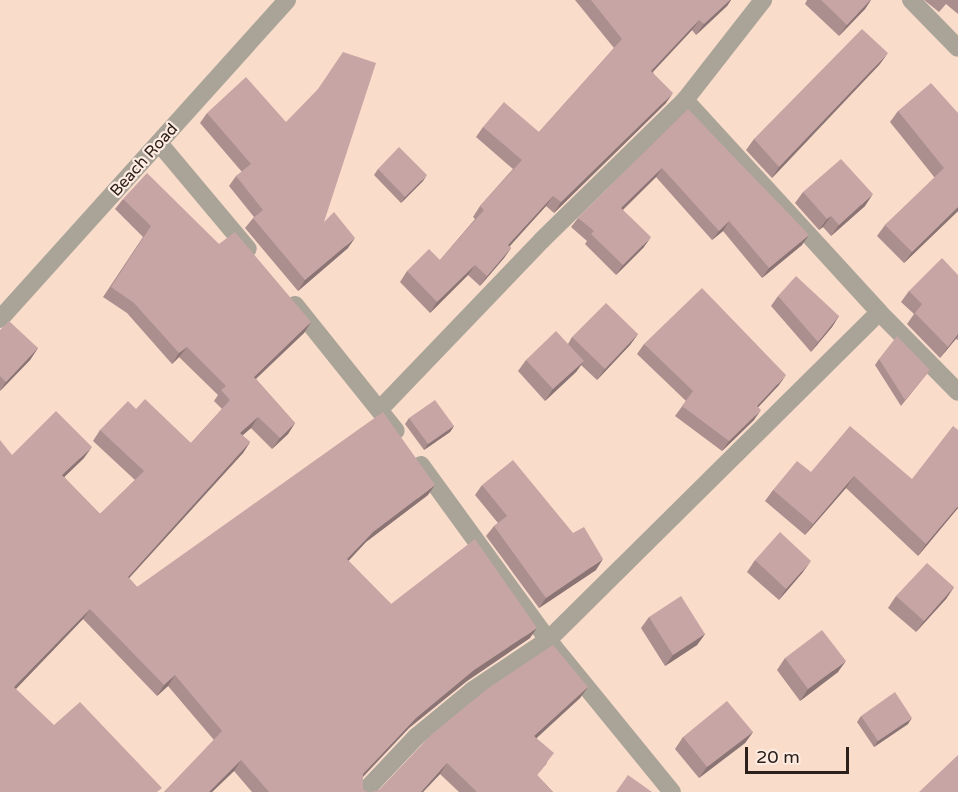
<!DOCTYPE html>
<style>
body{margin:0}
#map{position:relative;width:958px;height:792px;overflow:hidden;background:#fadccb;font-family:"Varela Round",sans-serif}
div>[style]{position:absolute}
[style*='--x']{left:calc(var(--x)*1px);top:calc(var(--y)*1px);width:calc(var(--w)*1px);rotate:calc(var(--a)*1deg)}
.minor>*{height:18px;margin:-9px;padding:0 9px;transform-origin:9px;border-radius:9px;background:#aaa498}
.wall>*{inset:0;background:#ab8e8e}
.shaded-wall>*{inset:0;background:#8b7474}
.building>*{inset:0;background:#c7a5a5}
span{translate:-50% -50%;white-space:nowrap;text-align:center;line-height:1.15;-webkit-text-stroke:4.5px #feece2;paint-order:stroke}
.street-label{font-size:16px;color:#2b201a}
.scale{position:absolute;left:745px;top:747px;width:104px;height:27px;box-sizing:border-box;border:3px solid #2b201a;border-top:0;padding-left:8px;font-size:18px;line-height:21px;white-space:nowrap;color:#2b201a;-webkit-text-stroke:4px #feece2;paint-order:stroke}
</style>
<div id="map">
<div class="minor">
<i style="--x:911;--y:0;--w:67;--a:45.6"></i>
<i style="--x:685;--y:100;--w:287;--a:47.5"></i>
<i style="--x:879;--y:312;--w:112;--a:45.4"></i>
<i style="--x:159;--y:143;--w:138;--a:50"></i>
<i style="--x:295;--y:305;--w:161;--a:51.3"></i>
<i style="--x:0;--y:319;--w:429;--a:-48"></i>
<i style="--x:380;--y:409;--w:234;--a:-46.2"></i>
<i style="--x:542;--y:240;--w:200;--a:-44.4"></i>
<i style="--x:685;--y:100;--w:127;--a:-52"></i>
<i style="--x:421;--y:465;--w:216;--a:54"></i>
<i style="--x:548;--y:640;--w:196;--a:50.8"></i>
<i style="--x:364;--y:792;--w:76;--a:-46.6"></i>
<i style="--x:416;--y:737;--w:74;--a:-39.5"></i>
<i style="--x:473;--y:690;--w:90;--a:-33.7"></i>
<i style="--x:548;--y:640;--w:466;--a:-44.7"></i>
</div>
<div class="wall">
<i style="clip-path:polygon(575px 0,731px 0,727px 6px,696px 35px,692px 30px,653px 72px,666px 103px,554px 213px,546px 206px,509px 246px,511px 248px,504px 258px,480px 286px,468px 275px,430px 313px,400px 282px,407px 271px,440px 260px,475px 219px,473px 217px,480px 206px,513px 169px,476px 137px,483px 127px,539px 132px,614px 48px)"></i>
<i style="clip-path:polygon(807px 0,871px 0,865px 9px,839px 36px,805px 4px)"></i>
<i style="clip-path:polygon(924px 0,958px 0,958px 14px,946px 4px,939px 12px)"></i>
<i style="clip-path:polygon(880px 64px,772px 178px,746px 150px,754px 139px)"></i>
<i style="clip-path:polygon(688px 109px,802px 245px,762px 278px,723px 231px,712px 240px,656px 177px,623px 210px,644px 247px,616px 275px,585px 244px,587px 241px,571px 227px,578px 218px)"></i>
<i style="clip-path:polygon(898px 111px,958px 113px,958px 211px,904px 263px,877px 236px,885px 225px,935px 178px,890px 122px)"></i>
<i style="clip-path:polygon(207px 113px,324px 222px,348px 248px,298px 291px,245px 228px,254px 217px,229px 186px,236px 176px,242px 172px,200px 123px)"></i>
<i style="clip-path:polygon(378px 169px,423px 181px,401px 203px,374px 175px)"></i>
<i style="clip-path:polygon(803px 192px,865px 206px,831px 236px,823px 227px,819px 230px,795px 203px)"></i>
<i style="clip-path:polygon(123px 199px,219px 244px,311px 322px,304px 333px,256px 379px,295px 423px,288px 434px,272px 449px,251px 428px,242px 435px,250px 442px,243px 453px,129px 578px,137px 587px,428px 495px,366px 542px,348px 561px,391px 604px,530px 638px,467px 681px,409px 728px,363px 777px,363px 789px,368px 792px,252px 792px,234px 771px,212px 792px,164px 792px,214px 740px,168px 686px,157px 696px,83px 619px,16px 689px,0 792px,12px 455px,84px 458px,64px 477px,100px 514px,135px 480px,93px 441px,100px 430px,136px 409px,191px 443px,222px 409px,214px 401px,218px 395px,179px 357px,172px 364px,127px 313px,103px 297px,143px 237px,115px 209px)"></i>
<i style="clip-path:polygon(958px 275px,958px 340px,956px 339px,940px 358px,907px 324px,914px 314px,901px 302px,909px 291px)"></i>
<i style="clip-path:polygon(778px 296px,839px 316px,832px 327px,811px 352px,771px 306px)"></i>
<i style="clip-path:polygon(0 330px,38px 348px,30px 360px,0 391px)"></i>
<i style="clip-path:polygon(638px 334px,630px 345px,597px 380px,581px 365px,576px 372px,545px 401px,518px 371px,526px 360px,568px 344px,572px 337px)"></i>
<i style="clip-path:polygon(644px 344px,779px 385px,758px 407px,754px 420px,722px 451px,675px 416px,686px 401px,637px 354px)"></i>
<i style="clip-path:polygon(879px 359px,930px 370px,901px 406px,875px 365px)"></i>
<i style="clip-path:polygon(409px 418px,454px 426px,450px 432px,424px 450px,405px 424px)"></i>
<i style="clip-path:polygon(811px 472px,912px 479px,958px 508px,918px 556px,846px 488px,805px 535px,765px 501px,773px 490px)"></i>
<i style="clip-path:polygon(482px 485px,596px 570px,539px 608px,486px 536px,494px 526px,498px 523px,475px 495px)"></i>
<i style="clip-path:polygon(755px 560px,803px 572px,779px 600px,747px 572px)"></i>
<i style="clip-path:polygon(954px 587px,946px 599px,916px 632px,888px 608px,896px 596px)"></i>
<i style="clip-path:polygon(649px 617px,705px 634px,697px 645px,665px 666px,641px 628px)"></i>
<i style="clip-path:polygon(785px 658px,838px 672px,800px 701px,777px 670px)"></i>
<i style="clip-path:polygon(588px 687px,580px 698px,536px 738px,547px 763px,537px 775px,553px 792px,459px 792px,440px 774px,423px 792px,371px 792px,379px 790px)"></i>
<i style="clip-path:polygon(861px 716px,908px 724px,874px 747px,857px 722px)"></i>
<i style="clip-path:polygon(753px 732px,745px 743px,699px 778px,675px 749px,683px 737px)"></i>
</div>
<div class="shaded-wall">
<i style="clip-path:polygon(730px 0,731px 0,727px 6px,696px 35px,704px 24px)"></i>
<i style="clip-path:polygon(871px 0,865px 9px,839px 36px,847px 25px)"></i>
<i style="clip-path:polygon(699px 20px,692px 30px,644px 81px,651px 71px)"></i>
<i style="clip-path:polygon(888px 53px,880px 64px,772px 178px,779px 167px)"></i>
<i style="clip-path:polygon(673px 93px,666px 103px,554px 213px,561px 202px)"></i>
<i style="clip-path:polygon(662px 168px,656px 177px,614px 218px,621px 208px)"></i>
<i style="clip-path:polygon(427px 175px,423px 181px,401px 203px,405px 197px)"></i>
<i style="clip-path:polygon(873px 194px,865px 206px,831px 236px,839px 225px)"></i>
<i style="clip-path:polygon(553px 196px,546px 206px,501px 256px,508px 245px)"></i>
<i style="clip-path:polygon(958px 207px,958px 211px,904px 263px,912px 252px)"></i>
<i style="clip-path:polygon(831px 216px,823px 227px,819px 230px,827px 219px)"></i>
<i style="clip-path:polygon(729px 221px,723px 231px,712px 240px,719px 231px)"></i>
<i style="clip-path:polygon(809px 235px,802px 245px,762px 278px,769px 268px)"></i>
<i style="clip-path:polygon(651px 237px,644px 247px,616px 275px,623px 265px)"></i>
<i style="clip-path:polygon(355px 238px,348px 248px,298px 291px,305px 280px)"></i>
<i style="clip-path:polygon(511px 248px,504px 258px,480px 286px,487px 276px)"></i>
<i style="clip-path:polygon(475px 265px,468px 275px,430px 313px,437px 302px)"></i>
<i style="clip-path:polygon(839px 316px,832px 327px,811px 352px,818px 342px)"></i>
<i style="clip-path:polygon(311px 322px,304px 333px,247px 387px,254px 377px)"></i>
<i style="clip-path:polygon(638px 334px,630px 345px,597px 380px,605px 369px)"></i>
<i style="clip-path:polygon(958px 334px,958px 336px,940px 358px,948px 347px)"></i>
<i style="clip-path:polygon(187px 347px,179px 357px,172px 364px,179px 353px)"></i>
<i style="clip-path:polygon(38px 348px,30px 360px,0 391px,6px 382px)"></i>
<i style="clip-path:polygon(584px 361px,576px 372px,545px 401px,553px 389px)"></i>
<i style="clip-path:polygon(786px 375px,779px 385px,750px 416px,757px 406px)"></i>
<i style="clip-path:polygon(761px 410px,754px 420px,722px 451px,729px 441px)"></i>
<i style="clip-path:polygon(258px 417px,251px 428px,233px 444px,240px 433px)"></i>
<i style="clip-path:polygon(295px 423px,288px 434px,272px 449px,280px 438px)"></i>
<i style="clip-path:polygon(454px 426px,450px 432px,424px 450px,428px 444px)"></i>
<i style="clip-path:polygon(250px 442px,243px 453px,121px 587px,128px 577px)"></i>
<i style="clip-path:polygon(92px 447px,84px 458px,55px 486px,62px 475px)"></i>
<i style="clip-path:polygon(854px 476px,846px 488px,805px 535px,813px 524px)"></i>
<i style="clip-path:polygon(435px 485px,428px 495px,366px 542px,340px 570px,347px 559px,373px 532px)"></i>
<i style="clip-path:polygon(958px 506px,958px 508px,918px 556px,926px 544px)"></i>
<i style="clip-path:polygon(603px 559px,596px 570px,539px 608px,546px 598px)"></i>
<i style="clip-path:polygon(811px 561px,803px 572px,779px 600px,786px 589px)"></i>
<i style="clip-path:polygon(954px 587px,946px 599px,916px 632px,924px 621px)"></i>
<i style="clip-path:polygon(90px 609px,83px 619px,7px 698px,14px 687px)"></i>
<i style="clip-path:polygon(537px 628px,530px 638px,467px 681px,409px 728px,355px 785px,363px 774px,416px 718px,474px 670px)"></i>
<i style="clip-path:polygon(705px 634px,697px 645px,665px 666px,673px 655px)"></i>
<i style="clip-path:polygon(846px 661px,838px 672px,800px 701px,808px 689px)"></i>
<i style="clip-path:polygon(175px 675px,168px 686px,157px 696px,164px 685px)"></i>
<i style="clip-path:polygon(588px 687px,580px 698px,527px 747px,534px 736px)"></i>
<i style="clip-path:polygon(912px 718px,908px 724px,874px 747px,878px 741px)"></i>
<i style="clip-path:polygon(753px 732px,745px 743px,699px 778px,707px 767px)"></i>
<i style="clip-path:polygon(241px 760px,234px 771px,212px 792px,209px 792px)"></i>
<i style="clip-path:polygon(447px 763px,440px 774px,423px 792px,421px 792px)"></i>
</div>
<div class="building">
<i style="clip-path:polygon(591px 0,730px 0,704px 24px,699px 20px,651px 71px,673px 93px,561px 202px,553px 196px,508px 245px,511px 248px,487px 276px,475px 265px,437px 302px,407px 271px,429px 249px,440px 260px,484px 210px,480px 206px,522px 160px,483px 127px,504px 102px,539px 132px,622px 39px)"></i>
<i style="clip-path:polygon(821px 0,870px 0,847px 25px)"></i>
<i style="clip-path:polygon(862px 29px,888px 53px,779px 167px,754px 139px)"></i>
<i style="clip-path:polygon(343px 52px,376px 63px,324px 222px,334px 212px,355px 238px,305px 280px,253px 218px,263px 210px,236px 176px,251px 164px,207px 113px,246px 77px,286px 122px,318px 89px)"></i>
<i style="clip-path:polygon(931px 83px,958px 113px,958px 207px,912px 252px,885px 225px,944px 168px,898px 111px)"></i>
<i style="clip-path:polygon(688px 109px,809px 235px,769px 268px,729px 221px,719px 231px,662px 168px,621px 208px,651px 237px,623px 265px,591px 234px,594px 231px,578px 218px)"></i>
<i style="clip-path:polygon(399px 147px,427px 175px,405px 197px,378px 169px)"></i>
<i style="clip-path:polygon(841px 159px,873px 194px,839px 225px,831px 216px,827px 219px,803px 192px)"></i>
<i style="clip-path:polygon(147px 173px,219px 244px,235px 232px,311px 322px,254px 377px,295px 423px,280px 438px,258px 417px,240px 433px,250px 442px,128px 577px,137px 587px,383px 412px,435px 485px,373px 532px,347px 559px,391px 604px,475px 539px,537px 628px,474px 670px,416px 718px,363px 774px,363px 789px,368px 792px,269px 792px,241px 760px,209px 792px,166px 792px,165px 791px,222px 731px,175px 675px,164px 685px,90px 609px,14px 687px,54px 725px,80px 702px,162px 788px,157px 792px,0 792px,0 440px,12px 455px,56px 411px,92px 447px,62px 475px,100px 514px,144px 471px,100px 430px,128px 401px,136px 409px,145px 399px,191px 443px,230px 400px,221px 390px,226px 386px,187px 347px,179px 353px,134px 303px,111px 287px,151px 226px,123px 199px)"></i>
<i style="clip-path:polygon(942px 258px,958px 275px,958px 334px,948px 347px,915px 313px,922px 304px,909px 291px)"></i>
<i style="clip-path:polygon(796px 276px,839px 316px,818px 342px,778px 296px)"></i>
<i style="clip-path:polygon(702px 288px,786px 375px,757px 406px,761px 410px,729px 441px,682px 406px,693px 391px,644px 344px)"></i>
<i style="clip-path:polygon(606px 303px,638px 334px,605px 369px,572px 337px)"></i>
<i style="clip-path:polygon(9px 321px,38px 348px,6px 382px,0 376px,0 330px)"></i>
<i style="clip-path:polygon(556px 331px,584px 361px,553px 389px,526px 360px)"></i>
<i style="clip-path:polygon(897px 336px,930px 370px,905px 400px,879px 359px)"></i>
<i style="clip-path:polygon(435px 400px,454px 426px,428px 444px,409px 418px)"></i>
<i style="clip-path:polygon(850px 426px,912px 479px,953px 426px,958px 430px,958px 506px,926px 544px,854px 476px,813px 524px,773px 490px,797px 461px,811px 472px)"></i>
<i style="clip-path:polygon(513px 460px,573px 533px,584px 527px,603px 559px,546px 598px,494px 526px,507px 516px,482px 485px)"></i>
<i style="clip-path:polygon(780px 532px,811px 561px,786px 589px,755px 560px)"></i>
<i style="clip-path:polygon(927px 563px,954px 587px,924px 621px,896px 596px)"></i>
<i style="clip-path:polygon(681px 596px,705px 634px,673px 655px,649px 617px)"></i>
<i style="clip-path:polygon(822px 630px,846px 661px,808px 689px,785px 658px)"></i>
<i style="clip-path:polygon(553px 645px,588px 687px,534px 736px,554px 753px,537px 775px,553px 792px,477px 792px,447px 763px,421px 792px,371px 792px,379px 790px,431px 735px,487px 689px)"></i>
<i style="clip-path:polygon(895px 692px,912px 718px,878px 741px,861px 716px)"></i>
<i style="clip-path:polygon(727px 701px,753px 732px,707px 767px,683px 737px)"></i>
<i style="clip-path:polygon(958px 755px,958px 792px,919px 792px)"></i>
<i style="clip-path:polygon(628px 775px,652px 792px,616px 792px)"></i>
</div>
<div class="street-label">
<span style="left:144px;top:160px;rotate:-48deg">Beach Road</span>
</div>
<div class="scale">20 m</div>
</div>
